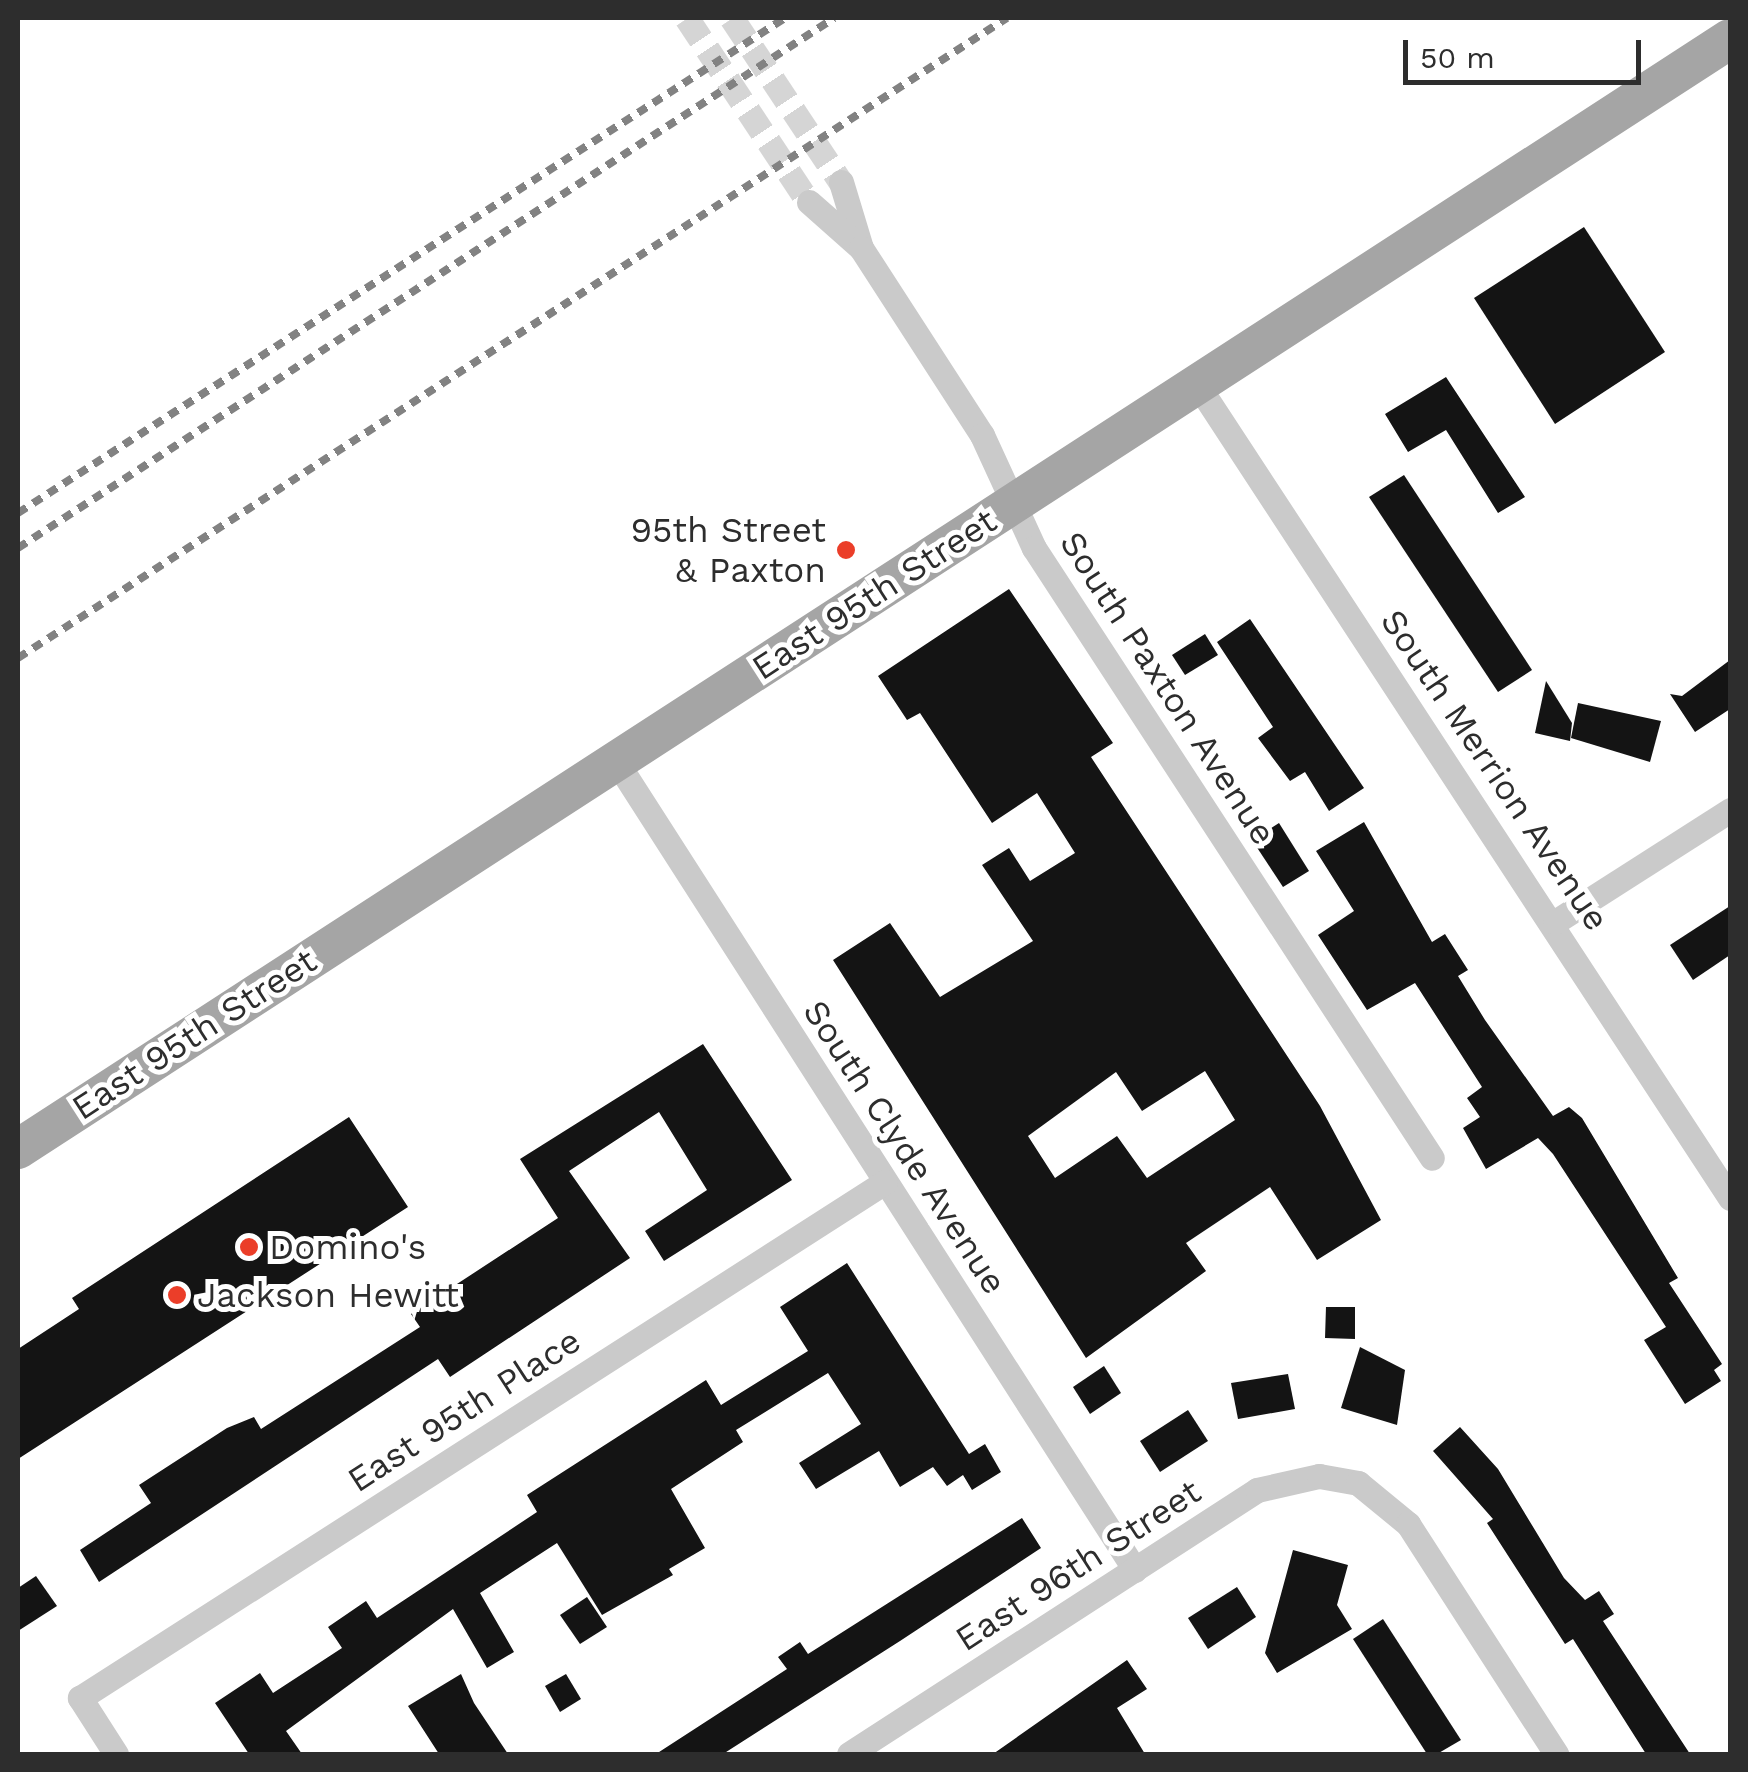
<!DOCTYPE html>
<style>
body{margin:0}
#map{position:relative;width:1748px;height:1772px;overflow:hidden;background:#fff;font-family:"Work Sans",sans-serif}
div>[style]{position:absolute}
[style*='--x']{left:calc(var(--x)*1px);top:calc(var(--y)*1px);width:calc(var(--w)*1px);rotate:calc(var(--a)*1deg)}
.building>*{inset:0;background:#141414}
.street-tunnel>*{height:25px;margin-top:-12.5px;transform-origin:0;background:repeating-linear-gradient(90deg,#d5d5d5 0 25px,transparent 0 37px)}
.street>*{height:25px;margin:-12.5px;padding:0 12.5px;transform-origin:12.5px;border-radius:12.5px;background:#cacaca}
.primary>*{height:40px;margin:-20px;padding:0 20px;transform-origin:20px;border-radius:20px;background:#a5a5a5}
.rail>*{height:8px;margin-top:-4px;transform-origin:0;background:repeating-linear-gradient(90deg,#828282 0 10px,transparent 0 18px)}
.dots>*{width:28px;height:28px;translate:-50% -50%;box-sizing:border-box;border:5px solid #fff;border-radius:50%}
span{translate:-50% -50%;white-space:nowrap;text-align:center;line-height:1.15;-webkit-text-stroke:10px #fff;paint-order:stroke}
.poi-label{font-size:35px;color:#2d2d2d}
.right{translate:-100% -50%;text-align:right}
.left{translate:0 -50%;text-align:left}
.street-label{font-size:35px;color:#2d2d2d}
.frame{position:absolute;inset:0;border:20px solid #2d2d2d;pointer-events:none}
.scale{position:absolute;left:1403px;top:40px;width:238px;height:45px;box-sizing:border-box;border:5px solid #2d2d2d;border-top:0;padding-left:12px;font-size:30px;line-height:35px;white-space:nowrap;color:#2d2d2d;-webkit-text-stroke:8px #fff;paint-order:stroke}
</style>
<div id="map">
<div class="building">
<i style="clip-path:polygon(1584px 227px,1665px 352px,1555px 424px,1474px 298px)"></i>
<i style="clip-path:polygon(1446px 377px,1525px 497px,1498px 513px,1446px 430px,1408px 452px,1385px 414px)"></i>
<i style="clip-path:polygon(1404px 475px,1532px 670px,1498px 692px,1369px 497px)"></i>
<i style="clip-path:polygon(evenodd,1009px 589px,1113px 743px,1091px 757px,1320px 1106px,1381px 1220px,1317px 1260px,1270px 1187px,1186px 1243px,1206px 1271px,1086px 1358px,833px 960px,890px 923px,940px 997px,1033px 941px,982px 865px,1009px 848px,1030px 881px,1075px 853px,1037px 793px,992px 823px,920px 713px,907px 720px,878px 676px,1009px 589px,1205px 1071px,1235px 1120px,1147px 1178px,1117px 1136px,1055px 1178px,1028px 1136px,1116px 1072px,1142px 1111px,1205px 1071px)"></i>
<i style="clip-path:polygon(1250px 619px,1364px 788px,1329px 811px,1305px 772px,1290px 781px,1258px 738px,1273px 727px,1217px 642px)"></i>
<i style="clip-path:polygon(1205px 634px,1218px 655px,1185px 675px,1172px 655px)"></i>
<i style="clip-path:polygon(1730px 660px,1730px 709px,1695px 732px,1670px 694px,1682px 696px)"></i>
<i style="clip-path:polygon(1546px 681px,1572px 723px,1570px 741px,1535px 733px)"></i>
<i style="clip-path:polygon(1578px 703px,1661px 721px,1650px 762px,1571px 738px)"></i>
<i style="clip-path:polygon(1364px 822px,1432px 942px,1445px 934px,1468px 970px,1458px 976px,1485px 1020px,1553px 1116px,1569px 1107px,1582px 1118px,1678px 1278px,1669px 1283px,1722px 1364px,1714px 1370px,1721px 1381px,1685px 1404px,1644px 1340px,1666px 1327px,1553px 1154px,1538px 1138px,1486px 1169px,1463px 1128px,1480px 1117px,1467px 1098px,1482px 1087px,1415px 983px,1367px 1010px,1318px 935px,1354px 911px,1316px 851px)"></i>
<i style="clip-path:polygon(1279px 823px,1309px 871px,1283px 887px,1252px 840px)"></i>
<i style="clip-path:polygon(1730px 906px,1730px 955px,1693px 980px,1670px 945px)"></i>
<i style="clip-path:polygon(703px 1044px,792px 1180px,664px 1261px,645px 1231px,707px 1190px,659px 1112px,569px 1171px,630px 1258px,450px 1377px,438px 1359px,99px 1582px,80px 1550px,151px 1503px,139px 1485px,227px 1428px,254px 1417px,261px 1429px,420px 1327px,411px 1314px,558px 1218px,520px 1159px)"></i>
<i style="clip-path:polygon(349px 1117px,408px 1207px,18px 1459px,18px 1349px,79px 1309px,72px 1298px)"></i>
<i style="clip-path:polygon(847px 1263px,969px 1454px,985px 1444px,1001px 1472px,972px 1490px,963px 1475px,947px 1486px,933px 1467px,900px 1487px,879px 1451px,816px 1489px,799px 1463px,861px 1424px,828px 1373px,736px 1430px,743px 1442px,671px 1489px,705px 1548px,669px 1569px,673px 1575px,602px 1615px,557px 1543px,480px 1593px,514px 1652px,487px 1668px,453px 1609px,286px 1731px,302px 1754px,249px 1754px,215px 1703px,260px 1673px,273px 1693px,342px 1648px,328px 1627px,366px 1601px,377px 1618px,537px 1512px,527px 1495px,706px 1380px,721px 1405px,808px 1351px,780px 1307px)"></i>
<i style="clip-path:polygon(1326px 1307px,1355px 1307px,1355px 1339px,1325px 1338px)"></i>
<i style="clip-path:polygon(1360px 1347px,1405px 1370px,1397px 1425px,1341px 1408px)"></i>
<i style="clip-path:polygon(1104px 1366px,1121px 1393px,1090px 1414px,1073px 1387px)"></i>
<i style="clip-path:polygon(1288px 1374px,1295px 1409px,1238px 1419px,1231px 1383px)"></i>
<i style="clip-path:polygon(1188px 1410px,1208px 1441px,1160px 1472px,1140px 1441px)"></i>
<i style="clip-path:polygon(1460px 1427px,1498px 1469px,1564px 1578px,1585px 1600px,1599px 1591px,1614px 1614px,1603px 1621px,1690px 1754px,1646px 1754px,1573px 1639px,1565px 1644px,1487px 1523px,1493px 1519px,1433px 1451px)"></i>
<i style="clip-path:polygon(1022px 1518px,1041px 1548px,900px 1641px,723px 1754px,656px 1754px,787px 1669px,778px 1657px,800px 1642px,808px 1654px)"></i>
<i style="clip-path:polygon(1293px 1550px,1348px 1565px,1337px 1605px,1352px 1629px,1277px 1673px,1265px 1653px)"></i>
<i style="clip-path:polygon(36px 1576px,57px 1606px,18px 1631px,18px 1588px)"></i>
<i style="clip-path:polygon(1237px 1587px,1256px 1617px,1208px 1649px,1188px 1618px)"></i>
<i style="clip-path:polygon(587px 1597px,607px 1627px,580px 1644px,560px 1615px)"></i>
<i style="clip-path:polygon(1383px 1619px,1461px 1740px,1437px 1754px,1427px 1754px,1353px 1639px)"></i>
<i style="clip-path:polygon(1127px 1660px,1147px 1689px,1117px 1708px,1145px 1754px,993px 1754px)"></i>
<i style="clip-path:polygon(461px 1674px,474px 1703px,508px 1754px,439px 1754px,408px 1706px)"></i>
<i style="clip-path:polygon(566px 1674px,581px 1699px,560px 1712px,545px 1686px)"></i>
</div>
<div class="street-tunnel">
<i style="--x:687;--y:18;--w:221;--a:56.5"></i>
<i style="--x:732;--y:18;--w:197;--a:56.4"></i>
</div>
<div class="street">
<i style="--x:841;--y:182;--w:69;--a:73.1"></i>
<i style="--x:809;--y:202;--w:69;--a:41.5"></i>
<i style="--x:861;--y:248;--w:223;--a:57.1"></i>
<i style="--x:982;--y:435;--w:124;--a:65.3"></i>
<i style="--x:1034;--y:548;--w:728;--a:56.88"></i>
<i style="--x:1197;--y:384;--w:973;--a:56.78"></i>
<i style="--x:616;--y:761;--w:961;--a:57.32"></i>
<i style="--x:1555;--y:922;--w:208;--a:-32.6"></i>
<i style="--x:116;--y:1754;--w:67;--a:-122.7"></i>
<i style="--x:80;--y:1698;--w:956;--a:-32.66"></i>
<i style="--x:849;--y:1754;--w:486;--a:-32.9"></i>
<i style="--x:1257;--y:1490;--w:64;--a:-12.7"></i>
<i style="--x:1319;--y:1476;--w:40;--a:10"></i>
<i style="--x:1358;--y:1483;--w:65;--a:39.4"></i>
<i style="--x:1408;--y:1524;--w:274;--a:57.2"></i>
</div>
<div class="primary">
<i style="--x:18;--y:1149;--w:2040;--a:-32.96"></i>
</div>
<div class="rail">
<i style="--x:18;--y:513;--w:913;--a:-32.84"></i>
<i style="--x:18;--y:548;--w:973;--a:-33"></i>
<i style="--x:18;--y:658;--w:1178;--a:-32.91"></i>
</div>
<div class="dots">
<i style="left:846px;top:550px;background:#eb3e29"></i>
<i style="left:249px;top:1247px;background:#eb3e29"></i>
<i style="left:177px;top:1295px;background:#eb3e29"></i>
</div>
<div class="poi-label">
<span class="right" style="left:826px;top:550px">95th Street<br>&amp; Paxton</span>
<span class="left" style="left:269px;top:1247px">Domino's</span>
<span class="left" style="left:197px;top:1295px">Jackson Hewitt</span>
</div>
<div class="street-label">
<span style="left:874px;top:594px;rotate:-33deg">East 95th Street</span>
<span style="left:1168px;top:688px;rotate:57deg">South Paxton Avenue</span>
<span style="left:1495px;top:770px;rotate:56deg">South Merrion Avenue</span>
<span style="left:194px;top:1034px;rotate:-33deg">East 95th Street</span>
<span style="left:905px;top:1147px;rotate:57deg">South Clyde Avenue</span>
<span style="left:464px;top:1410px;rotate:-33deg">East 95th Place</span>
<span style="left:1078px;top:1565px;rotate:-33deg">East 96th Street</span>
</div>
<div class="frame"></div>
<div class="scale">50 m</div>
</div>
